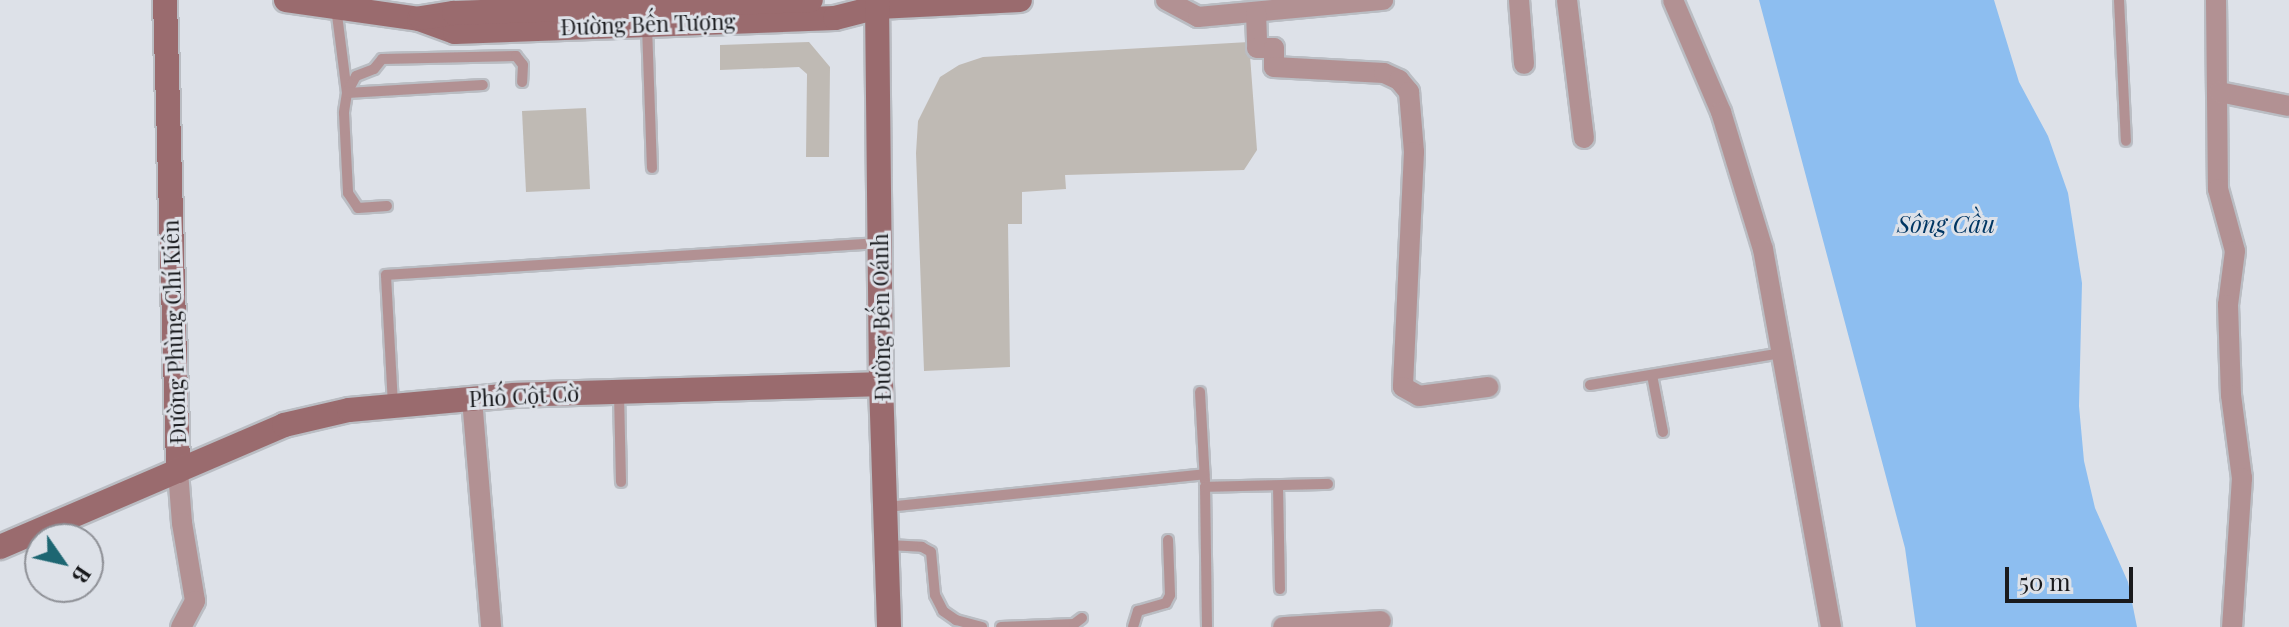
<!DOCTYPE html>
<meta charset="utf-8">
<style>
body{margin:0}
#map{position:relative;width:2289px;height:627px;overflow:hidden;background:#dde1e8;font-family:"Playfair Display",serif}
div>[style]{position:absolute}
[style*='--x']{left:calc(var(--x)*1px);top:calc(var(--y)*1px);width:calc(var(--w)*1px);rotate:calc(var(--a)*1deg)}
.water>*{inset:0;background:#8dbef0}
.building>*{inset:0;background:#bfbab4}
.roads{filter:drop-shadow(2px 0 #babdc3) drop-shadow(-2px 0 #babdc3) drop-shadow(0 2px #babdc3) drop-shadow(0 -2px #babdc3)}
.lane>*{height:10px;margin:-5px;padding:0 5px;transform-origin:5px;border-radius:5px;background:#b29193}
.street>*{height:20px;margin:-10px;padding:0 10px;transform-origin:10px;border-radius:10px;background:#b29193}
.secondary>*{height:24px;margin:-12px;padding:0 12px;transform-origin:12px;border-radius:12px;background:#9a6b6e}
span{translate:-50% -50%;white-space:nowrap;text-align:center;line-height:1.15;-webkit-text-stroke:6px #dde1e8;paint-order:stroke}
.street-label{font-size:22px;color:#191a1d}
.water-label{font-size:24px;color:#003663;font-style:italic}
.north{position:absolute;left:24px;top:523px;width:80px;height:80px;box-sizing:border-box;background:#dde1e8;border:2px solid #8f9197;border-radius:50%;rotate:124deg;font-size:22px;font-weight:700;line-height:32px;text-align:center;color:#191a1d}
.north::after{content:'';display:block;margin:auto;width:28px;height:36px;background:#1d6672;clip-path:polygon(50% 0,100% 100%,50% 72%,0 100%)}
.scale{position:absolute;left:2005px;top:567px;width:128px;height:36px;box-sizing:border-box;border:4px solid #191a1d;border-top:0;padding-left:10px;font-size:24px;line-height:28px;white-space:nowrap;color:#191a1d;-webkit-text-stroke:6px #dde1e8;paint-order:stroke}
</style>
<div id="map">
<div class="water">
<i style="clip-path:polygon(1759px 0,1994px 0,2019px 82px,2048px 136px,2068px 193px,2082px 283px,2079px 406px,2084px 461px,2095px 508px,2128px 582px,2137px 627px,1916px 627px,1905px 548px)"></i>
</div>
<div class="building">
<i style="clip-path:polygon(809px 42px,830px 67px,829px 157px,806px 157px,807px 74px,799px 67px,720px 70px,720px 45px)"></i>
<i style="clip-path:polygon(1249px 42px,1257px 150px,1244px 170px,1065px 175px,1066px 189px,1022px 192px,1022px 224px,1008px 224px,1010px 367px,924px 371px,916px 153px,918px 121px,940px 77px,959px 65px,983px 57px)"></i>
<i style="clip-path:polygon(586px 108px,590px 189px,526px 192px,522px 111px)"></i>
</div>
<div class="roads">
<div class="lane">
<i style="--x:2119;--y:0;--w:141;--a:87.2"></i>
<i style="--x:336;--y:7;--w:87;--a:82.7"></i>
<i style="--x:347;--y:93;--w:20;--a:99"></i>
<i style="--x:344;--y:113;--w:80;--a:87.1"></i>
<i style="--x:348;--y:193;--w:18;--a:56"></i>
<i style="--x:358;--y:208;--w:29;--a:-4"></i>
<i style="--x:647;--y:26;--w:142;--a:88"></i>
<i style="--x:347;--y:93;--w:19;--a:-62"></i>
<i style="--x:356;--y:76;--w:19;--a:-21"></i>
<i style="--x:374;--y:69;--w:13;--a:-51"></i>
<i style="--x:382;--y:59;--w:134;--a:-1.3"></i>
<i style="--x:516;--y:56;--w:11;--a:52"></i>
<i style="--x:523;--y:65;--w:17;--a:93"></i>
<i style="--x:347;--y:93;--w:136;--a:-3.4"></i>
<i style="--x:1652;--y:375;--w:58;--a:79.1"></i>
<i style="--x:1590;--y:385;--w:195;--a:-9.5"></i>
<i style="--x:1200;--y:392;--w:89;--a:86.8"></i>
<i style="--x:619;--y:394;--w:88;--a:88.7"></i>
<i style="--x:393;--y:405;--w:130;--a:-93.1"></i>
<i style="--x:386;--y:275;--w:493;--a:-3.7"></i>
<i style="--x:1278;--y:486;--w:103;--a:88.9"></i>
<i style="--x:887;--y:507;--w:319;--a:-5.9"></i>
<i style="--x:888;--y:545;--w:34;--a:3"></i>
<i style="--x:922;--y:547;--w:10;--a:29"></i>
<i style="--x:931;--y:552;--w:43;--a:84.7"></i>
<i style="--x:935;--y:595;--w:18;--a:63"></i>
<i style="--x:943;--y:611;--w:16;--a:35"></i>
<i style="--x:956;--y:620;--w:27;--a:15"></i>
<i style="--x:1001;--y:627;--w:73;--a:-2.4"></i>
<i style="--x:1074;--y:624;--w:10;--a:-37"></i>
<i style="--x:1133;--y:627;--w:17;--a:-73"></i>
<i style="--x:1138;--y:611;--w:29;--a:-16"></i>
<i style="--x:1166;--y:603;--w:9;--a:-63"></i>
<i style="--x:1170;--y:595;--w:55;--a:-92.1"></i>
<i style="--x:1207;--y:627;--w:140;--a:-90.8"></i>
<i style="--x:1205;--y:487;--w:123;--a:-1.4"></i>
</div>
<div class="street">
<i style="--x:1166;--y:0;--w:36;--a:28"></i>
<i style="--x:1198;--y:17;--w:186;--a:-5.3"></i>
<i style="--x:1519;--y:0;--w:64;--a:85.5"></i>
<i style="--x:1567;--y:0;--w:139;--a:83"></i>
<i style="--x:1673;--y:0;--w:122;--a:66.8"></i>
<i style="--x:1721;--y:112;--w:143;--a:73"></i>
<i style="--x:1763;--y:249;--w:384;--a:79.8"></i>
<i style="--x:2216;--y:0;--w:189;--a:89.4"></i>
<i style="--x:2218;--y:189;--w:64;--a:74.7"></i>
<i style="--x:2235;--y:251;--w:54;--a:97.4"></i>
<i style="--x:2228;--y:305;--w:90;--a:88.1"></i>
<i style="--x:2231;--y:395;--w:84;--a:82.5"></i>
<i style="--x:2242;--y:478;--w:149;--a:93.8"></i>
<i style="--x:1256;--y:12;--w:36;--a:88"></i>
<i style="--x:1257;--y:48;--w:17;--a:0"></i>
<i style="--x:1274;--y:48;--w:19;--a:90"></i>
<i style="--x:1274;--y:67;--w:110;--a:3.1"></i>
<i style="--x:1384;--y:73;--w:17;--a:25"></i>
<i style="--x:1399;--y:80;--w:16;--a:50"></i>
<i style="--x:1409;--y:92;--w:60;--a:85.2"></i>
<i style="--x:1414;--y:152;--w:235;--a:92.7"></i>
<i style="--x:1403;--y:387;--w:18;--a:29"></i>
<i style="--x:1419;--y:396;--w:70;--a:-7.4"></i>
<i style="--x:2219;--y:92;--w:71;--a:11.3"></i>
<i style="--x:472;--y:399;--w:229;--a:85.2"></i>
<i style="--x:178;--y:471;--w:52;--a:85.6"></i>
<i style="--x:182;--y:523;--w:79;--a:80.5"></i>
<i style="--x:195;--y:601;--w:30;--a:118"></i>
<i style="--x:1283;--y:627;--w:98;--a:-3.5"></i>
</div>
<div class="secondary">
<i style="--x:165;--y:0;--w:471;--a:88.4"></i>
<i style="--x:286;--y:0;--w:134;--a:8.1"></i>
<i style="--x:419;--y:19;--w:38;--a:20"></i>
<i style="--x:455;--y:32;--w:380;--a:-2.1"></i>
<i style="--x:835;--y:18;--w:44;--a:-14.3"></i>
<i style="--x:878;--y:7;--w:142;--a:-2.8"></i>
<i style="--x:877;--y:0;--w:384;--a:89.4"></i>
<i style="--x:881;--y:384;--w:243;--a:88.1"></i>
<i style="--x:421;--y:18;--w:33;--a:-9"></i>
<i style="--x:454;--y:13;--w:357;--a:-2.1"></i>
<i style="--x:0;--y:547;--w:309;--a:-23.2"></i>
<i style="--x:284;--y:425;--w:67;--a:-13"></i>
<i style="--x:349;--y:410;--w:166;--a:-5.2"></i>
<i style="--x:514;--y:395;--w:367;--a:-1.7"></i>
</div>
</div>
<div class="street-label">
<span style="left:648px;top:24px;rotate:-2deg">Đường Bến Tượng</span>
<span style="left:881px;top:317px;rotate:-91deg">Đường Bến Oánh</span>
<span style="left:174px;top:332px;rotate:-92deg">Đường Phùng Chí Kiên</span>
<span style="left:524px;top:396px;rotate:-3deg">Phố Cột Cờ</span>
</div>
<div class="water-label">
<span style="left:1946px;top:224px">Sông Cầu</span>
</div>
<div class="north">B</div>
<div class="scale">50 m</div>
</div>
